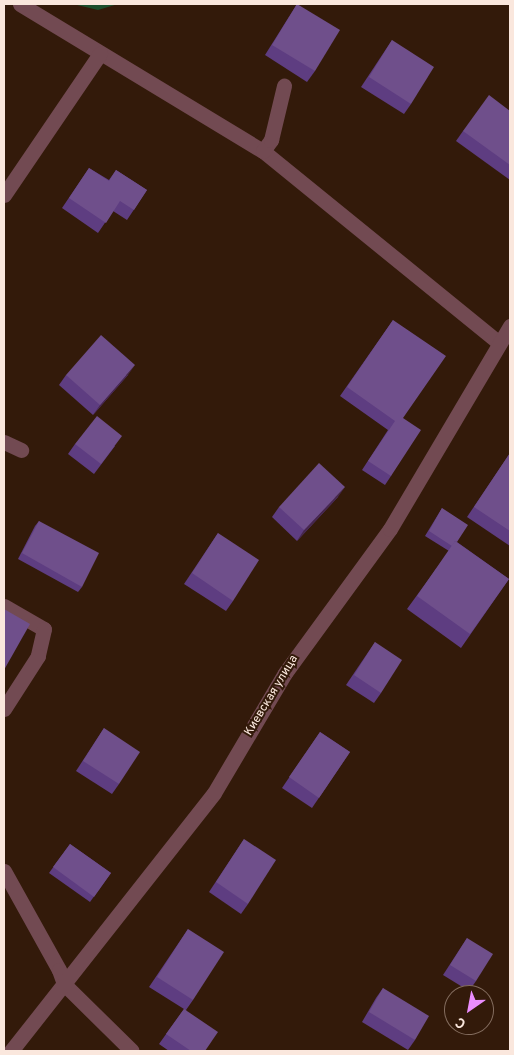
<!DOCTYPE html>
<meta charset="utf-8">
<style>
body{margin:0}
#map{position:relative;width:514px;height:1055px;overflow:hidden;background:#331a0a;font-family:Overpass,sans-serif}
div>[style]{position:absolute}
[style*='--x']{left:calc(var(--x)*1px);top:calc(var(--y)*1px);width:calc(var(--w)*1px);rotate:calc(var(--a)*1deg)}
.green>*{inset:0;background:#1c4e2c}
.service>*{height:15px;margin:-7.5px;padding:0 7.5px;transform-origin:7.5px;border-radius:7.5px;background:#724a52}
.minor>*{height:15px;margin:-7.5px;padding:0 7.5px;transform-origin:7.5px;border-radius:7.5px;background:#724a52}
.wall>*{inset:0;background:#5e3d81}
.shaded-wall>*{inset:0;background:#46274d}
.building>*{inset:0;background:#6f4f8b}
span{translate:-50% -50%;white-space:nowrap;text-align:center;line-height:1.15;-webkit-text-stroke:4px #331a0a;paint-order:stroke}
.street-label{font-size:12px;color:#fae7dd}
.frame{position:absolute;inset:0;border:5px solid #fae7dd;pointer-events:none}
.north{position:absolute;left:444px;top:985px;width:50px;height:50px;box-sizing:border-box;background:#331a0a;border:1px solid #836c5e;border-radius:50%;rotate:213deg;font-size:14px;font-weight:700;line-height:20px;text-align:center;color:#fae7dd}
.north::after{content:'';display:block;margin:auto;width:18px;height:22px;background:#ea8dfd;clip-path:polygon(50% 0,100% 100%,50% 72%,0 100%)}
</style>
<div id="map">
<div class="green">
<i style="clip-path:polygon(73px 4px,118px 4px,98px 10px)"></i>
</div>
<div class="service">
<i style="--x:20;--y:4;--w:284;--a:31.2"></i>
<i style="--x:263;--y:151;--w:304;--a:39.1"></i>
<i style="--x:263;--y:151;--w:14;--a:-54"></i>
<i style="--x:271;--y:140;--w:56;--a:-76.5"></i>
<i style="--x:4;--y:195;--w:171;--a:-55.8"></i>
<i style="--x:4;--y:442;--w:19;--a:25"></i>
<i style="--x:4;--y:606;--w:46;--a:29.9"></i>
<i style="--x:44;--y:629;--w:28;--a:103"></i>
<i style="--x:38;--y:656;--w:63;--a:122.7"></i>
</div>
<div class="minor">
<i style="--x:4;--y:871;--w:113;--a:60.9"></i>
<i style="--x:59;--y:970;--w:15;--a:70"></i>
<i style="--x:64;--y:984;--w:95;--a:44.6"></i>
<i style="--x:11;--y:1051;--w:328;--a:-51.8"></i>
<i style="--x:214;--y:793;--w:139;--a:-59.4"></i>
<i style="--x:285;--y:673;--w:178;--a:-53.9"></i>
<i style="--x:390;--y:529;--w:236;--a:-59.4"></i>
</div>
<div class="wall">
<i style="clip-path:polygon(297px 4px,315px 71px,307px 82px,265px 55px)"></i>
<i style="clip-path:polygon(392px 40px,411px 104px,404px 114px,361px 87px)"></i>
<i style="clip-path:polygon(510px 111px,510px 180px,456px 141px,463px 131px)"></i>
<i style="clip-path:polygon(89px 168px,109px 180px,116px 170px,147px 190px,127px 220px,113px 211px,98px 233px,62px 208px)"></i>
<i style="clip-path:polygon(393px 320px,403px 418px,391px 476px,385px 485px,362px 470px,388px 430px,340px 396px)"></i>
<i style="clip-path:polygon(66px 375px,128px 375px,93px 415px,59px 385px)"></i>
<i style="clip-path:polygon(75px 444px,115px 446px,94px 474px,68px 454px)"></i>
<i style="clip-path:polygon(510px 453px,510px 546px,467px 517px)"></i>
<i style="clip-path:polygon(338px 497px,297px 541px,272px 517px,279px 507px)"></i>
<i style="clip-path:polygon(442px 508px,457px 542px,509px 579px,461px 648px,407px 609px,449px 551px,425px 536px)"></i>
<i style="clip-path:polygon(39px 521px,82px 587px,78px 592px,18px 559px,35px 526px)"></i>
<i style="clip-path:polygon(218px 533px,233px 601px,226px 611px,184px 584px)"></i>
<i style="clip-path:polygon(375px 642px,381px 693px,374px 703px,346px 685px)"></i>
<i style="clip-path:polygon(104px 728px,119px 784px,112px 794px,76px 771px)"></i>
<i style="clip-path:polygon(320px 732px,350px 752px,312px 808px,282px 788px)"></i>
<i style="clip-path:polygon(244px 839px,248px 904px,241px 914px,209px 892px)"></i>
<i style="clip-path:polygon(70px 844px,111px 873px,90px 902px,49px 873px)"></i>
<i style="clip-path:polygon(188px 929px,193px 1000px,186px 1010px,205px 1051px,169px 1051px,159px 1044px,184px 1009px,149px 987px)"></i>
<i style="clip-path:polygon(467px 938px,476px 981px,469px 991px,443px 975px)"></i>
<i style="clip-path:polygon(383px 988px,415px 1040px,408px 1050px,362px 1022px,376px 998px)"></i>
</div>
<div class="shaded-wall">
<i style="clip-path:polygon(135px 365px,128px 375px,93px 415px,100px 405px)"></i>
<i style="clip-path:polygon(345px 487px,338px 497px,297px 541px,304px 530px)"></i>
</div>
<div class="building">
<i style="clip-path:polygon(297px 4px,340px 30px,315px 71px,272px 45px)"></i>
<i style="clip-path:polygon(392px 40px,434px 67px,411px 104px,369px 77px)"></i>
<i style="clip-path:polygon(489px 95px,510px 111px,510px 165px,463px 131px)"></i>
<i style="clip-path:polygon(89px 168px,109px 181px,116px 170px,147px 190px,134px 210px,120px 201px,106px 223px,69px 198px)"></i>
<i style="clip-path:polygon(393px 320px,446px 356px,403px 418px,421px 430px,391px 476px,368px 461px,395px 421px,347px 387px)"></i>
<i style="clip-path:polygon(101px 335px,135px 365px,100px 405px,66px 375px)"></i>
<i style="clip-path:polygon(97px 416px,122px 436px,101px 464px,75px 444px)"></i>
<i style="clip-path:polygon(510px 453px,510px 531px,474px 507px)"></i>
<i style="clip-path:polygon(319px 463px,345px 487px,304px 530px,279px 507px)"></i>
<i style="clip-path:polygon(442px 508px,468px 525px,457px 542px,455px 541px,452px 546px,429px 531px)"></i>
<i style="clip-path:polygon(39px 521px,99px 553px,82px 587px,22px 553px)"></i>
<i style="clip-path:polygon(218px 533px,259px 560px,233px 601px,192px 573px)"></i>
<i style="clip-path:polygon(455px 541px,509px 579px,470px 634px,417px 596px)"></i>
<i style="clip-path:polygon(4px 609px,30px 624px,4px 670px)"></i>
<i style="clip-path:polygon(375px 642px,402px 660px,381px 693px,354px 675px)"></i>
<i style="clip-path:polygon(104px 728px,140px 752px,119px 784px,83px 761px)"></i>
<i style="clip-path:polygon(320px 732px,350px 752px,319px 798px,289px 777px)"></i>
<i style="clip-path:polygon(244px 839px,276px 860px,248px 904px,216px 882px)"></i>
<i style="clip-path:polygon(70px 844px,111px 873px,94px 897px,53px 867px)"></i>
<i style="clip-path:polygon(188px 929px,224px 952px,193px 1000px,157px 977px)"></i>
<i style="clip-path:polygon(467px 938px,493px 954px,476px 981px,450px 965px)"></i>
<i style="clip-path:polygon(383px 988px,429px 1016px,415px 1040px,369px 1012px)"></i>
<i style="clip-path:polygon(184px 1009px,218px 1032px,205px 1051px,191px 1051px,166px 1034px)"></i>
</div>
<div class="street-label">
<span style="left:272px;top:696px;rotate:-59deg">Киевская улица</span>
</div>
<div class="frame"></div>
<div class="north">С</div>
</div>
